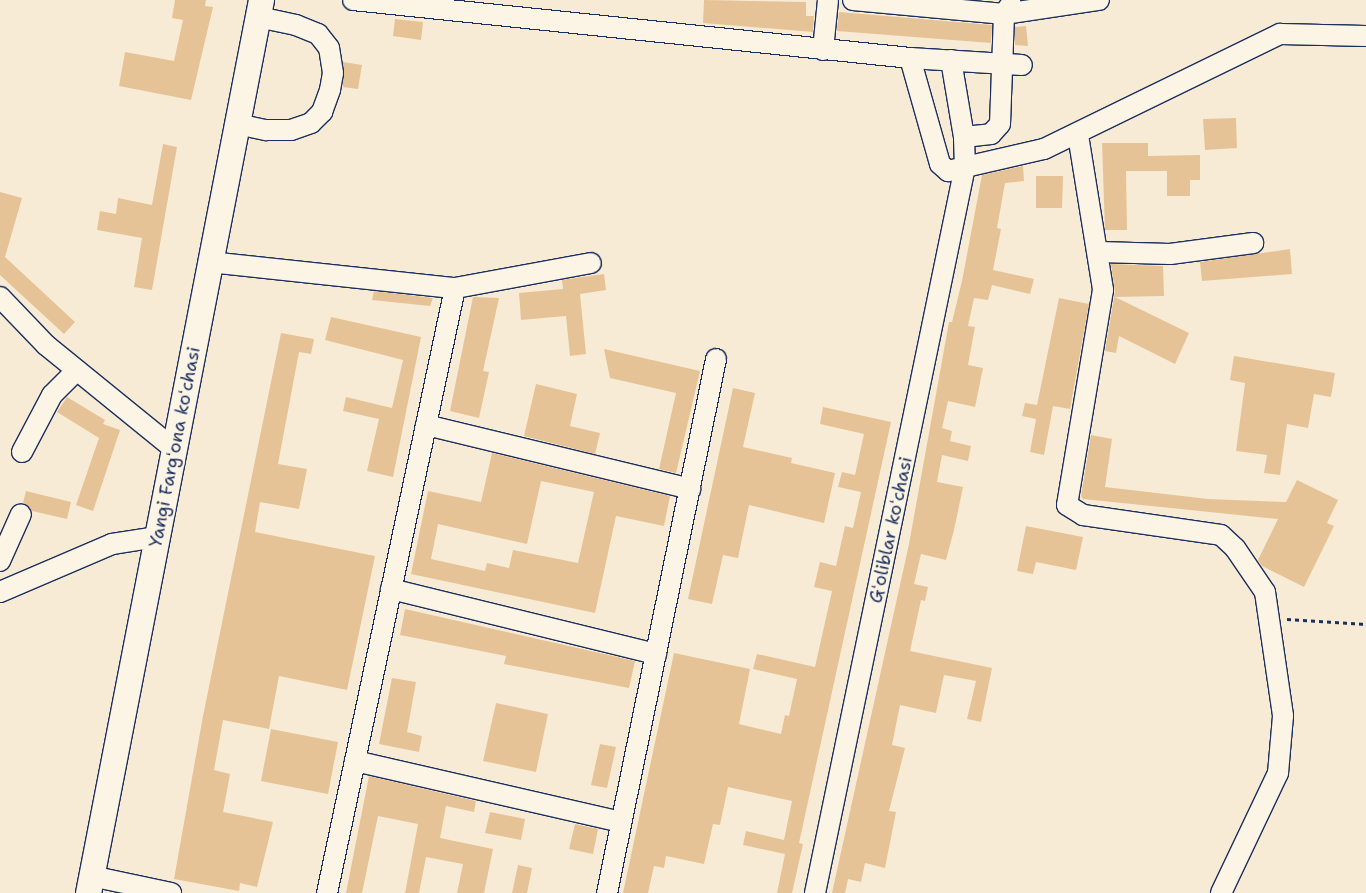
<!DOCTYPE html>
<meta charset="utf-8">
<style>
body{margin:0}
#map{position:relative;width:1366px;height:893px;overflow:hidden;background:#f8ebd5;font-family:"Shantell Sans",sans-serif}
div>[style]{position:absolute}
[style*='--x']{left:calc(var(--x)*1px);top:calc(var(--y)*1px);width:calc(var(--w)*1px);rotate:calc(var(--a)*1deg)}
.building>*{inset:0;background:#e6c397}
.path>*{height:3px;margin-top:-1.5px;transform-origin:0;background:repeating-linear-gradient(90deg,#1b2f5e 0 4px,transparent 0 8px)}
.roads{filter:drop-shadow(1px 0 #1b2f5e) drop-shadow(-1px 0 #1b2f5e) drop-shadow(0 1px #1b2f5e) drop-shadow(0 -1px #1b2f5e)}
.minor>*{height:20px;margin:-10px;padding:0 10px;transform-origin:10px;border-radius:10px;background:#fcf5e5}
.major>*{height:25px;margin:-12.5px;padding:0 12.5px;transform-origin:12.5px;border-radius:12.5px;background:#fcf5e5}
span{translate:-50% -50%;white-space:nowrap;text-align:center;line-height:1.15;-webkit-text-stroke:4px #fcf5e5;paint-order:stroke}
.street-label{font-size:18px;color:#1b2f5e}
</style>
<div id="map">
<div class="building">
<i style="clip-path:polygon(175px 0,206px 0,205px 6px,213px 7px,191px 100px,119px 86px,125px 52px,174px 61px,183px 20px,172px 18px)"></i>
<i style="clip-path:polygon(704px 0,806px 2px,806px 16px,814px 16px,813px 32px,703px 23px)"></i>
<i style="clip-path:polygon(839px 12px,992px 25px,991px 43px,837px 31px)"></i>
<i style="clip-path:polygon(395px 19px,423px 22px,421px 40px,393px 36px)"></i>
<i style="clip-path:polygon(1026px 26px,1028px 46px,1015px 45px,1015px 27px)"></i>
<i style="clip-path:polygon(343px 62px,362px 65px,358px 89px,343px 87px)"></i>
<i style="clip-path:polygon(1236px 118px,1237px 148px,1205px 150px,1203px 119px)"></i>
<i style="clip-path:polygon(1102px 143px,1148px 143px,1148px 156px,1200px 155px,1200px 180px,1190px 180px,1190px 196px,1167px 196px,1167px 171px,1126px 171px,1127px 230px,1105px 230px)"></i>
<i style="clip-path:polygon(163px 144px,177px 147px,152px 290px,134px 287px,142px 238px,97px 230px,100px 211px,116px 214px,118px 198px,152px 205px)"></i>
<i style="clip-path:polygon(1023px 166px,1024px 181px,1005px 183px,997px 228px,1001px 229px,993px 270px,1034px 279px,1030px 294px,992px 285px,988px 300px,974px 298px,968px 326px,975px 327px,968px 365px,983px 368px,975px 407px,948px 401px,942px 428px,952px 431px,950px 441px,971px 446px,968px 461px,942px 455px,937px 482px,963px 487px,954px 530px,946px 560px,921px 554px,914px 584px,928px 587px,925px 601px,921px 600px,910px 651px,992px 668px,981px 722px,967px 719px,976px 681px,944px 675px,936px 713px,900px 705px,892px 745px,905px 748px,889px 811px,896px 812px,885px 868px,865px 863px,861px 882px,848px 879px,845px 893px,832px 893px,909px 544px,949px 322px,952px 322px,962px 281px,982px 175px)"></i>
<i style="clip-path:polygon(1036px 176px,1063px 176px,1062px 208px,1036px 208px)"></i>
<i style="clip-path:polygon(0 192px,22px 198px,5px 257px,75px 322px,64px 334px,0 275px)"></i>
<i style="clip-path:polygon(1290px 249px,1292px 274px,1202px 281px,1200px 262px)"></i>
<i style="clip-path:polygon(1111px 264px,1163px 266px,1164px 296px,1115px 297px,1189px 333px,1175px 364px,1119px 336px,1116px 353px,1105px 351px,1115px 292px)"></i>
<i style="clip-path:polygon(604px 274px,606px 290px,580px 294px,586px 354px,570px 356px,566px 316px,521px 320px,519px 293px,563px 289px,562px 280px)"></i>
<i style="clip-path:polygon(374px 291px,433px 298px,430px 306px,372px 300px)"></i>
<i style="clip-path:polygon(473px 297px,499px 298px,483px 371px,489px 372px,479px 418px,450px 411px)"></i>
<i style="clip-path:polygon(1059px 298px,1089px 304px,1070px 409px,1053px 406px,1044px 455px,1030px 452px,1036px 419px,1022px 416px,1025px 403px,1037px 405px)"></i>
<i style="clip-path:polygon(331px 317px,421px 337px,393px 477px,367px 471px,379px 419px,343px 411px,346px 397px,392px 408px,403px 360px,325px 340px)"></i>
<i style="clip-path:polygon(281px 333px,314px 339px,311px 354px,299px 352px,278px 464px,307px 469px,299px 509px,260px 502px,255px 532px,375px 556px,347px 690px,279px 676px,269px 729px,223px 720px,214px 770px,230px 774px,223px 812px,273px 822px,257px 887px,240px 883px,239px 891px,174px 879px,203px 716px)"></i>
<i style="clip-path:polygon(604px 349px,700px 371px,676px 473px,659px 469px,676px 393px,610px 378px)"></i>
<i style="clip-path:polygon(1234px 356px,1335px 373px,1331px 397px,1314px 394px,1308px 428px,1287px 424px,1280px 475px,1264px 473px,1267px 455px,1236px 451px,1245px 383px,1230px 380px)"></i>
<i style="clip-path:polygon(536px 384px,577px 394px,570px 426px,600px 433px,595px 454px,524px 436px)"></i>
<i style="clip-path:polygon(733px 388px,755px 393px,743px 447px,792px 458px,791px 463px,835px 473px,824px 523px,749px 505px,738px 558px,723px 555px,712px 604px,688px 599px)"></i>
<i style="clip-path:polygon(67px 397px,105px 420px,103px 424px,120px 430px,93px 511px,76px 505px,99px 438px,57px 412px)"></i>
<i style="clip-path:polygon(823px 407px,891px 422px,799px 843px,803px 844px,792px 893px,777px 893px,785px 854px,743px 845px,746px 831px,784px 840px,792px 801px,728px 787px,720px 825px,713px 824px,704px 864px,666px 856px,664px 868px,654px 866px,648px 893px,623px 893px,674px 653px,750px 669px,739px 724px,781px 734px,785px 715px,789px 716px,797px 679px,753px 669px,757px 654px,815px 667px,832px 591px,814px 587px,820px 562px,836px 566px,845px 526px,853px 528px,861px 492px,838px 487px,842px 472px,855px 475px,864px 434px,820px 424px)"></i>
<i style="clip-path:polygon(1091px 435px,1112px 439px,1105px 487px,1208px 499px,1286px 502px,1297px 480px,1338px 500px,1327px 523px,1334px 526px,1304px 587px,1262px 566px,1258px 560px,1278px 519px,1083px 499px,1081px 496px)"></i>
<i style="clip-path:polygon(evenodd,492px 453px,670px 496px,664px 526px,616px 516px,595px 613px,411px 574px,428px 491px,481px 502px,492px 453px,541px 481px,594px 492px,578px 563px,513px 550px,509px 568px,487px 563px,485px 571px,431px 559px,438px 524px,527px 544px,541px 481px)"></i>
<i style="clip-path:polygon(26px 491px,71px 502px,67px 519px,32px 511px,23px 503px)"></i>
<i style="clip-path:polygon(1026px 526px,1083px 537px,1076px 570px,1036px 562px,1033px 574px,1017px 571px)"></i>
<i style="clip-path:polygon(405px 609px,635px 661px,629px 688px,504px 664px,506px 656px,400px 635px)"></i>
<i style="clip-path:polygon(392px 678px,416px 682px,407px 732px,422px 736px,419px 752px,379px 744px)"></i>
<i style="clip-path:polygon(496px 703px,548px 714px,536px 772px,483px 761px)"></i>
<i style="clip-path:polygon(271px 729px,338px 742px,328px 794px,261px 781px)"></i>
<i style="clip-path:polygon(600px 744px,616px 747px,607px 788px,591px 785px)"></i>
<i style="clip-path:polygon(369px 776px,476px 801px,474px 812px,446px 806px,440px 838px,493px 849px,484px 893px,457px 893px,463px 864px,426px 857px,419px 893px,405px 893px,418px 824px,378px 816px,362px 893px,346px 893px)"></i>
<i style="clip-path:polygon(490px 812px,525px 819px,521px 840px,485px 833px)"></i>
<i style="clip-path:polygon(575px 824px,598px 829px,593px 854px,569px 849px)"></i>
<i style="clip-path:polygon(518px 865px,532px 868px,527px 893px,512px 893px)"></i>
</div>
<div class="path">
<i style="--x:1287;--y:619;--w:79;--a:3.6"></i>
</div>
<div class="roads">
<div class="minor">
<i style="--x:353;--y:0;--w:560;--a:5.94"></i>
<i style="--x:910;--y:58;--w:110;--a:74.2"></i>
<i style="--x:940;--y:164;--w:11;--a:41"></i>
<i style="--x:948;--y:171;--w:98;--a:-12.9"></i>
<i style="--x:1044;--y:149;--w:263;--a:-26"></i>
<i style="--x:1280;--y:34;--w:86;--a:1.3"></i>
<i style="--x:853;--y:0;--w:152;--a:5.3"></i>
<i style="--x:1004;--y:14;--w:96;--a:-8.4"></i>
<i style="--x:823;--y:50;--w:50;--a:-84.3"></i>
<i style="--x:910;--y:58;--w:112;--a:3.6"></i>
<i style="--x:237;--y:124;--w:30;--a:12"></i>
<i style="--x:266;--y:130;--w:25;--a:0"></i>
<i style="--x:291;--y:130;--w:21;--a:-19"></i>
<i style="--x:311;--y:123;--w:16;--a:-45"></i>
<i style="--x:322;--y:112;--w:23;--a:-70"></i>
<i style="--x:330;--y:90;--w:17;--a:-80"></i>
<i style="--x:333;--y:73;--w:25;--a:-99"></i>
<i style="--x:329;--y:48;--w:18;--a:-128"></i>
<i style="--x:318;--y:34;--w:24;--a:-158"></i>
<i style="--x:296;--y:25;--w:38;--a:-168"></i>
<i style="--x:1078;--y:135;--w:157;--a:80.8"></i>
<i style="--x:1103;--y:290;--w:218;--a:99.5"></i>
<i style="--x:1067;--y:505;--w:19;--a:32"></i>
<i style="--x:1083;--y:515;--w:139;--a:8.2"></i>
<i style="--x:1221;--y:535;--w:19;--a:43"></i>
<i style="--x:1235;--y:548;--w:53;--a:55.7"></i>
<i style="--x:1265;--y:592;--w:125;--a:81.7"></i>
<i style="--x:1283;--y:716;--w:57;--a:95"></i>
<i style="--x:1278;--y:773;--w:133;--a:115.4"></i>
<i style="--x:964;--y:137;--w:27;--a:-6"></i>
<i style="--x:991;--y:134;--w:13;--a:-48"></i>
<i style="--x:1000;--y:124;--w:110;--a:-87.9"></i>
<i style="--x:1004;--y:14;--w:12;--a:-55"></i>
<i style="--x:1099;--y:252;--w:71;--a:1.6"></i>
<i style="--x:1170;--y:254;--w:84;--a:-7.5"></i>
<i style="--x:210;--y:262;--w:246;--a:6.1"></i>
<i style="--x:0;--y:297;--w:66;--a:46.2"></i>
<i style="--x:46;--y:345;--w:165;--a:39.1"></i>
<i style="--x:426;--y:425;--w:272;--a:13.6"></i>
<i style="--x:22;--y:452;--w:64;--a:-62.2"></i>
<i style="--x:52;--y:395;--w:35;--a:-45"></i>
<i style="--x:0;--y:561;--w:51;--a:-65.9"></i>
<i style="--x:391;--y:589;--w:273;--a:13.8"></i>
<i style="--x:0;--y:592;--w:122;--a:-23.2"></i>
<i style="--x:112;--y:544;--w:46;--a:-8.8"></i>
<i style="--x:355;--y:761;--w:273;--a:12.9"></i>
<i style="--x:91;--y:876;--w:82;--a:12"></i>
<i style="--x:327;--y:893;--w:618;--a:-78.05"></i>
<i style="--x:455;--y:288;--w:138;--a:-10.4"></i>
<i style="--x:607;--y:893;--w:545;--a:-78.46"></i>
<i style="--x:815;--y:893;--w:741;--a:-78.33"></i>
<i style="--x:965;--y:167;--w:30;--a:-92"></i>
<i style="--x:964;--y:137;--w:78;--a:-99.6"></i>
</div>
<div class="major">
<i style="--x:88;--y:893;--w:910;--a:-79.04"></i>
</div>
</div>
<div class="street-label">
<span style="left:175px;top:447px;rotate:-79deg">Yangi Fargʻona koʻchasi</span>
<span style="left:891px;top:530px;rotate:-78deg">Gʻoliblar koʻchasi</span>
</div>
</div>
